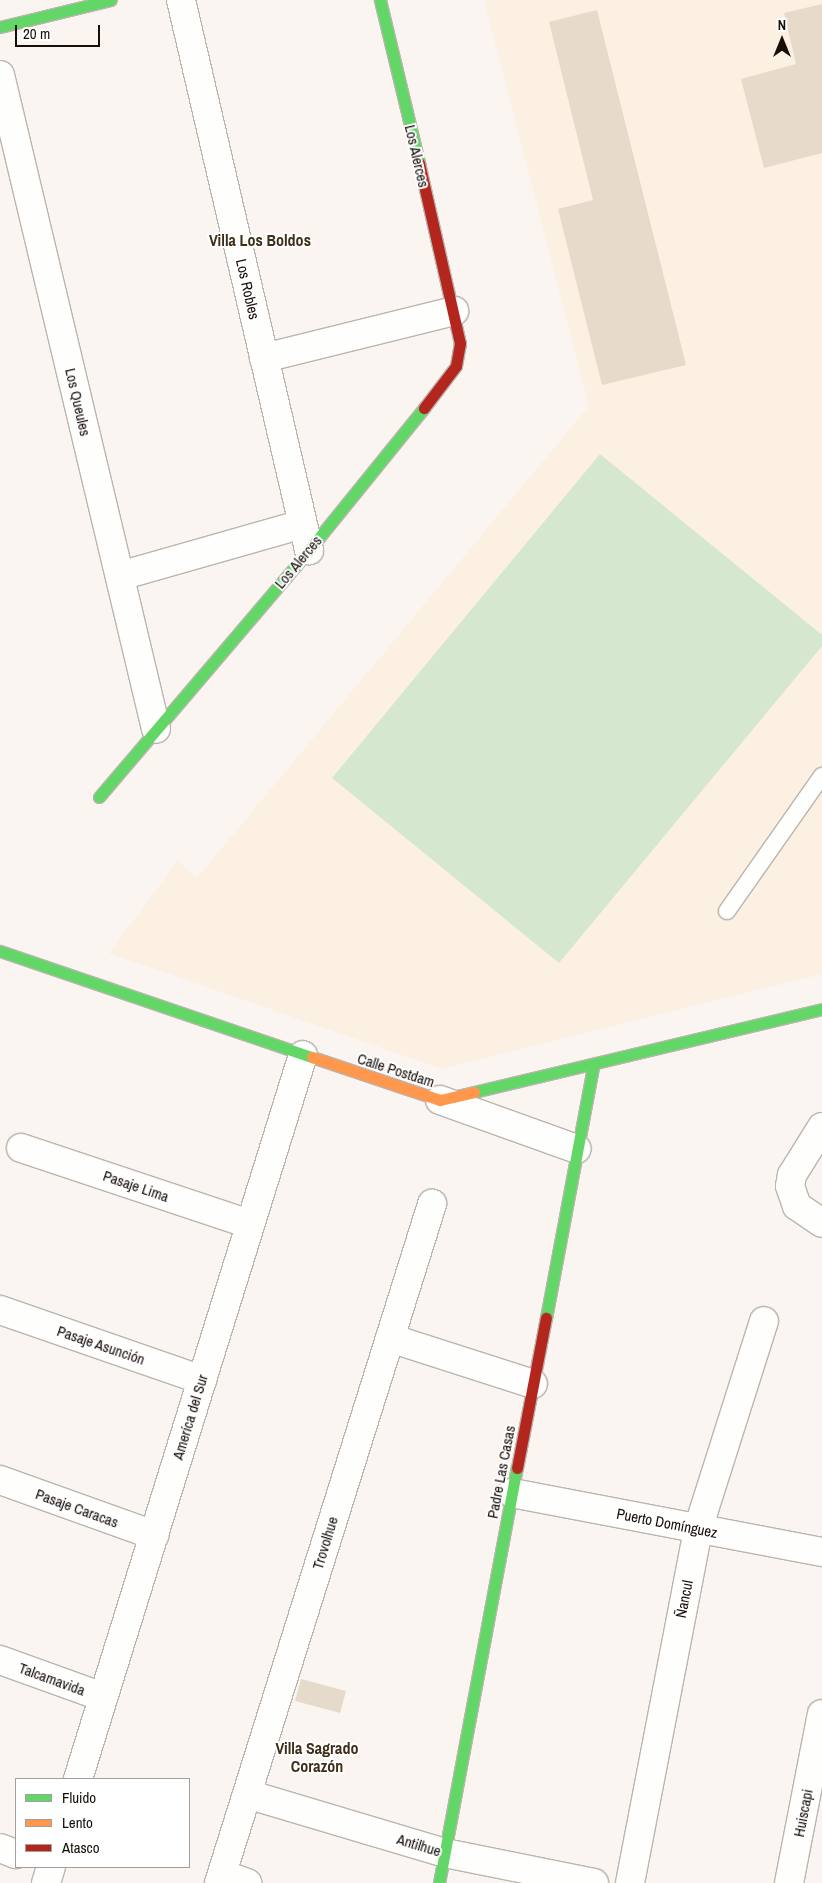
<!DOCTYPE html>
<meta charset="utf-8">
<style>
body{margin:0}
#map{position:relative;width:822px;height:1883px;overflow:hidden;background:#faf5f0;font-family:"Archivo Narrow",sans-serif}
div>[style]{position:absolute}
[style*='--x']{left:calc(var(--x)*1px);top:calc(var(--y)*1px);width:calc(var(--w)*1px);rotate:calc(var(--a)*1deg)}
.built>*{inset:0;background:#fbf0e2}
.green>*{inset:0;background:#d6e7d0}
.building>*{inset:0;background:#e6dbcb}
.roads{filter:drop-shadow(1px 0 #bbb5af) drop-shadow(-1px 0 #bbb5af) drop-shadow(0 1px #bbb5af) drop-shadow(0 -1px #bbb5af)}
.lane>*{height:16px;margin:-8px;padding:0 8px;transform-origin:8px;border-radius:8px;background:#fefefd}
.street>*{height:28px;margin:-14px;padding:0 14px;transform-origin:14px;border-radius:14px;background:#fefefd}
.fast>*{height:11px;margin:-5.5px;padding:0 5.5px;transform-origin:5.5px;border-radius:5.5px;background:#63d668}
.slow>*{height:11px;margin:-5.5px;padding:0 5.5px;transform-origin:5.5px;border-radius:5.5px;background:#ff974d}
.jam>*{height:11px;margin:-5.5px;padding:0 5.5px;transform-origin:5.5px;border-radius:5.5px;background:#b3261e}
span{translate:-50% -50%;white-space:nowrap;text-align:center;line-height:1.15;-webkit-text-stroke:4px #fff;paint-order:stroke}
.street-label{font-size:15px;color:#170f07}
.neighbourhood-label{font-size:16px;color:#3f2e18;font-weight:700}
.legend{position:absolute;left:15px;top:1778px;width:175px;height:90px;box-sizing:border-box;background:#fff;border:1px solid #a29f9c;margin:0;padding:6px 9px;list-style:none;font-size:15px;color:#170f07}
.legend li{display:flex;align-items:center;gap:10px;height:25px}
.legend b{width:25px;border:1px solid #a29f9c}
.north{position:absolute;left:757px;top:15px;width:50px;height:50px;-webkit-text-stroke:4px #fff;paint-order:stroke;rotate:0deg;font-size:14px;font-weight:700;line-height:20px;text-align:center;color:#170f07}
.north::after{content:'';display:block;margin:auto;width:18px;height:22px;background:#170f07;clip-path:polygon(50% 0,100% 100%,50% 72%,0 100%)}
.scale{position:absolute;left:15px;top:25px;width:85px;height:22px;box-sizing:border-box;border:2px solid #170f07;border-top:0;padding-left:6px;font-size:15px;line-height:18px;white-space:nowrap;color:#170f07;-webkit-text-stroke:4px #fff;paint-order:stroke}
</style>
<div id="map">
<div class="built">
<i style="clip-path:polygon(484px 0,822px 0,822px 974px,442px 1069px,109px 953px,178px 861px,197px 878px,589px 406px)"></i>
</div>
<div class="green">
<i style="clip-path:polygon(600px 454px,822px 635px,822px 646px,559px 963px,332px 778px)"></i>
</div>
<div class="building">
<i style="clip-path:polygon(822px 4px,822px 153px,764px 168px,741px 79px,796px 64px,784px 13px)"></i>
<i style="clip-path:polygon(597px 10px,686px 365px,602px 385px,558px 209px,593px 200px,549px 22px)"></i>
<i style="clip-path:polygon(301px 1679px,346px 1691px,340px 1713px,295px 1701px)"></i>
</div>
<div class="roads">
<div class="lane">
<i style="--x:727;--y:911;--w:165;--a:-54.9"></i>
</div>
<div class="street">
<i style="--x:181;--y:0;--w:565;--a:76.9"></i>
<i style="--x:0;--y:75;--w:672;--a:76.58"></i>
<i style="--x:264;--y:358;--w:196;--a:-13.9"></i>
<i style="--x:120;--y:576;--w:189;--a:-15.9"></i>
<i style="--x:440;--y:1100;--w:145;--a:19.7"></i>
<i style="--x:822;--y:1127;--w:57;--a:122"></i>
<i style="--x:792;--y:1175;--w:11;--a:100"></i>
<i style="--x:790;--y:1186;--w:21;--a:71"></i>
<i style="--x:797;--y:1206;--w:30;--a:34"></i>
<i style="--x:21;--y:1148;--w:241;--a:18.4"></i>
<i style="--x:0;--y:1310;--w:214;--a:19.1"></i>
<i style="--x:390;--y:1338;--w:150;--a:17.8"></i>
<i style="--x:0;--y:1480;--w:164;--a:19.7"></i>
<i style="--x:512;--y:1493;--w:316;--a:10.8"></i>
<i style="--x:0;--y:1660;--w:109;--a:19.8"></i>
<i style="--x:78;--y:1779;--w:758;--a:-72.74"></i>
<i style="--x:247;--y:1794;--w:207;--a:16.6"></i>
<i style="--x:445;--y:1853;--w:152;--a:11.4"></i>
<i style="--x:0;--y:1848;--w:17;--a:21"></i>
<i style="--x:222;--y:1874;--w:27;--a:20"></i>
<i style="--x:46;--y:1883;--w:17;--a:-73"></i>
<i style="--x:219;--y:1883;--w:712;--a:-72.58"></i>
<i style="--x:630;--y:1883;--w:360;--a:-79.1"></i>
<i style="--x:698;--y:1529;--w:218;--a:-72.4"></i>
<i style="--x:789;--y:1883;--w:172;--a:-79"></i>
</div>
<div class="fast">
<i style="--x:380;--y:0;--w:168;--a:76.5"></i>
<i style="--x:0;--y:27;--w:114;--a:-13.7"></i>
<i style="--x:99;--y:797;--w:324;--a:-49.6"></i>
<i style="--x:309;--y:550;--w:183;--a:-51"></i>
<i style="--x:0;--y:951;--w:330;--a:18.8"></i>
<i style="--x:474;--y:1092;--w:358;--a:-13.4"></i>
<i style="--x:546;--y:1318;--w:256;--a:-79.4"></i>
<i style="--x:439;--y:1883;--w:422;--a:-79.4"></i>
</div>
<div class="slow">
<i style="--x:312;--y:1057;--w:135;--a:18.6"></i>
<i style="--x:440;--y:1100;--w:35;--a:-13"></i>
</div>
<div class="jam">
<i style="--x:419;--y:163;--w:185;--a:77.2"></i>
<i style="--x:460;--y:343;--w:23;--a:100"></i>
<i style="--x:456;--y:366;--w:53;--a:127.3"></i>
<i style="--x:517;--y:1468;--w:153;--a:-79.1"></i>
</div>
</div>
<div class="street-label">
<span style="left:417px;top:156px;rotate:77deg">Los Alerces</span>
<span style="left:248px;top:289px;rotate:77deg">Los Robles</span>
<span style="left:78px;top:402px;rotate:77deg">Los Queules</span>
<span style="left:298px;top:562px;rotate:-50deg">Los Alerces</span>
<span style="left:396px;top:1070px;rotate:18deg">Calle Postdam</span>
<span style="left:136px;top:1186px;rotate:19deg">Pasaje Lima</span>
<span style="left:101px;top:1345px;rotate:19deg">Pasaje Asunción</span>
<span style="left:190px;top:1417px;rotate:-73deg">Ameríca del Sur</span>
<span style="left:501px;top:1472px;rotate:-79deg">Padre Las Casas</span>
<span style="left:77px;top:1508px;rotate:20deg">Pasaje Caracas</span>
<span style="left:667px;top:1523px;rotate:11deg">Puerto Domínguez</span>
<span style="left:325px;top:1543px;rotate:-73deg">Trovolhue</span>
<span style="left:684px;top:1599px;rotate:-79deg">Ñancul</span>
<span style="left:52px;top:1679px;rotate:20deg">Talcamavida</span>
<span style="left:803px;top:1813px;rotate:-79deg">Huiscapi</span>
<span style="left:419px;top:1845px;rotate:17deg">Antilhue</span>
</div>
<div class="neighbourhood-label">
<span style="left:260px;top:240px">Villa Los Boldos</span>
<span style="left:317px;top:1757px">Villa Sagrado<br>Corazón</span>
</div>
<ul class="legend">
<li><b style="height:6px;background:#63d668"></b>Fluido</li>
<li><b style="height:6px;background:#ff974d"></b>Lento</li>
<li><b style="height:6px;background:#b3261e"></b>Atasco</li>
</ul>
<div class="north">N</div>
<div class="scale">20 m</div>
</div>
